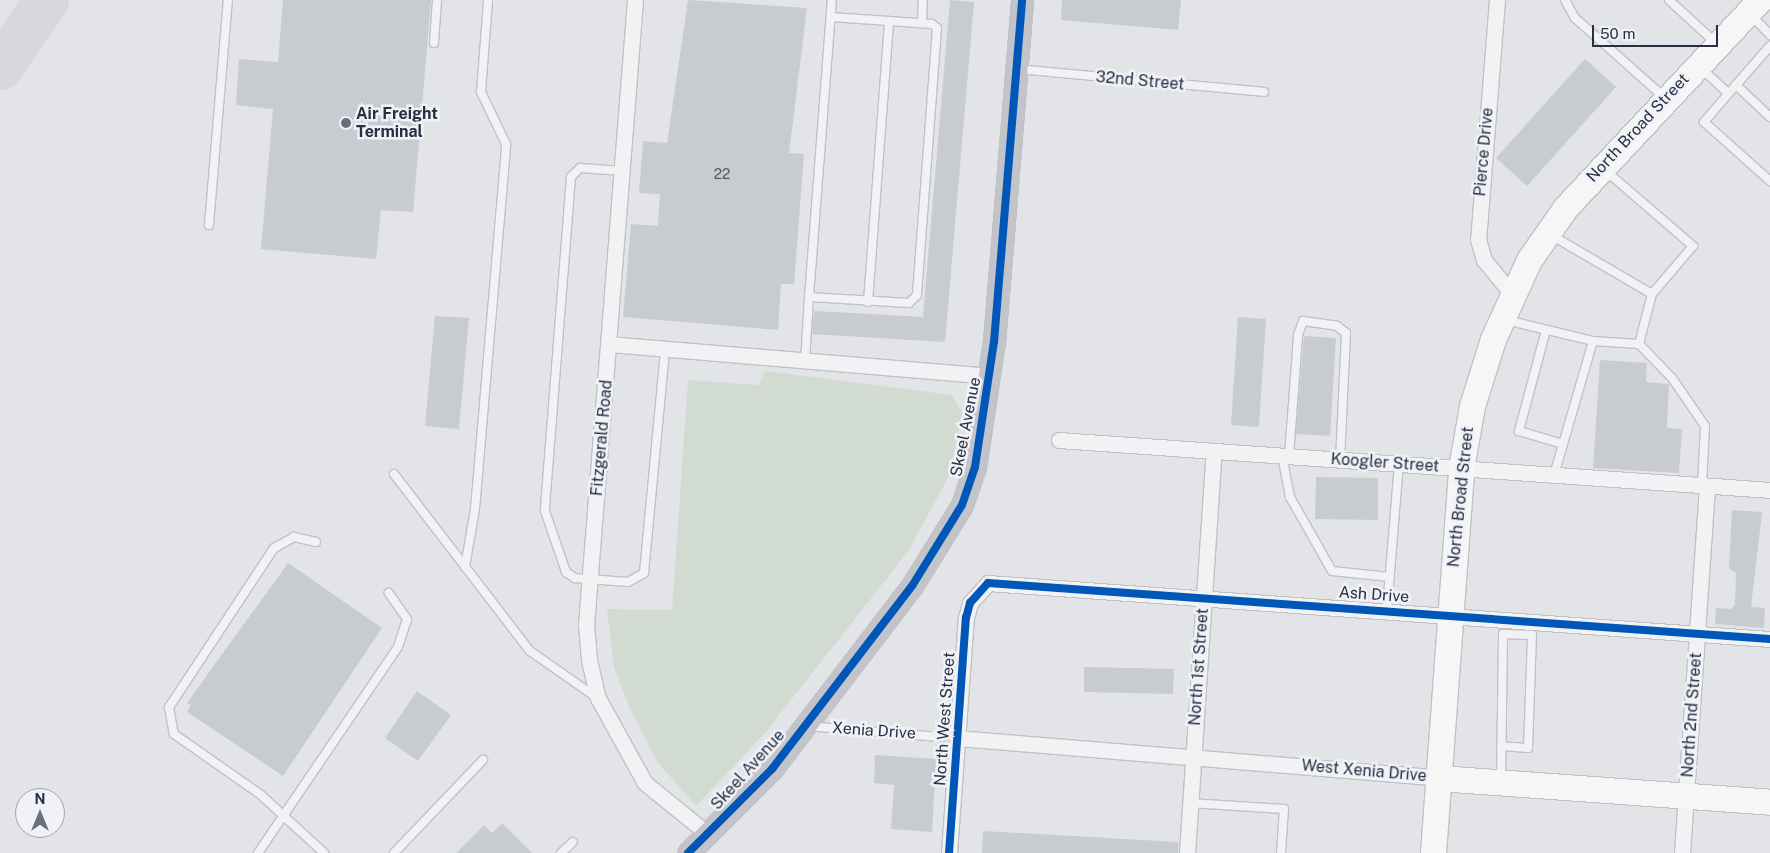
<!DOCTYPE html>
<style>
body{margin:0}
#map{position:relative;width:1770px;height:853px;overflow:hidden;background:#e2e4e8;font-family:"Public Sans",sans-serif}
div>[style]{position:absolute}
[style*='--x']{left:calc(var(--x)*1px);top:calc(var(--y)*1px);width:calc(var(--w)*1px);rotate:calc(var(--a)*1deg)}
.green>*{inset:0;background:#d2dbd2}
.taxiway>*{height:45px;margin:-22.5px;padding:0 22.5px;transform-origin:22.5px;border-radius:22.5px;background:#d6d8dc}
.building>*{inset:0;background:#c8cbcf}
.roads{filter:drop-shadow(1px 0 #c0c2c6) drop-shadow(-1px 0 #c0c2c6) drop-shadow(0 1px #c0c2c6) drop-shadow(0 -1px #c0c2c6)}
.lane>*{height:8px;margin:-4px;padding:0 4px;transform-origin:4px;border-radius:4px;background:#f2f2f4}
.street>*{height:15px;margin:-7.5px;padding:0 7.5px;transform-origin:7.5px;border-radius:7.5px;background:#f2f2f4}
.secondary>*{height:21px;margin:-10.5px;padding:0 10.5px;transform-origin:10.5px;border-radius:10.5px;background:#c3c4ca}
.primary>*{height:25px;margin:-12.5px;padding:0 12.5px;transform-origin:12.5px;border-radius:12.5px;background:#f6f6f7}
.cycleway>*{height:8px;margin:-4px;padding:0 4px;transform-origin:4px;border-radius:4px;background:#0057b8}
.dots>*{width:14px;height:14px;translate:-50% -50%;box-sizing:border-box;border:2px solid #f0f2f7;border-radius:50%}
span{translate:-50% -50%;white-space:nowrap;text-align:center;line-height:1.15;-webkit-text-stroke:5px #f0f2f7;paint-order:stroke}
.number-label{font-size:14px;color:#515867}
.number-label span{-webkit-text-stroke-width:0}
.street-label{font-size:16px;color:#272f42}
.poi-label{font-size:16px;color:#272f42;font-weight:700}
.left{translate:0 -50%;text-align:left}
.north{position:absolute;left:15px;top:788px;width:50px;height:50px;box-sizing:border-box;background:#f0f2f7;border:1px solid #a0a4af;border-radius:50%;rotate:0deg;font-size:14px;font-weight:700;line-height:20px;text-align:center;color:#272f42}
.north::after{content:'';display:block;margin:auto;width:18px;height:22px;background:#686e7c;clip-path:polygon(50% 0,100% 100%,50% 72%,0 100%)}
.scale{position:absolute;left:1592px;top:25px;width:126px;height:22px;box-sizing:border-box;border:2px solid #272f42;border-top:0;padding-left:6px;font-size:15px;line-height:18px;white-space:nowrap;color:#272f42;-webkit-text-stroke:4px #f0f2f7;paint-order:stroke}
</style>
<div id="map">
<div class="green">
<i style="clip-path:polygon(765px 371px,952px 395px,962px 412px,950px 474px,909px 550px,765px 733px,696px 806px,658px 763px,631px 711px,614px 668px,607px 609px,672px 610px,688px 380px,759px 385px)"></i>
</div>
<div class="taxiway">
<i style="--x:0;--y:67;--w:81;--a:-55.5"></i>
</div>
<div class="building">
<i style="clip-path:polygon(283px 0,431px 0,413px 212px,381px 210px,376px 259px,261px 249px,273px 109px,236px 105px,239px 59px,278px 62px)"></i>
<i style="clip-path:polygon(688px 0,807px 8px,789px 153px,804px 154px,794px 284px,781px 284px,778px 330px,623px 317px,631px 224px,658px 226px,660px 194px,639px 193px,643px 141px,667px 143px)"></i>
<i style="clip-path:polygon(950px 0,974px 2px,945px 342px,812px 334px,814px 311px,923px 317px)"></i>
<i style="clip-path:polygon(1062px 0,1181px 0,1178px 30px,1061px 20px)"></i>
<i style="clip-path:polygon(1585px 59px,1616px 87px,1527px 186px,1496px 158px)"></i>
<i style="clip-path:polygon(435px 316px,469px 318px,459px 429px,425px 426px)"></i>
<i style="clip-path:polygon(1238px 317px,1266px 319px,1259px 427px,1231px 425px)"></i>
<i style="clip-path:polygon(1304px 336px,1336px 338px,1330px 436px,1296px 434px)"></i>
<i style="clip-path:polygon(1600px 360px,1647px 363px,1646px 382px,1669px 384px,1667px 428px,1682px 429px,1679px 473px,1593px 468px)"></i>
<i style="clip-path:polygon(1316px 477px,1378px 478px,1378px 520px,1315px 519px)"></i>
<i style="clip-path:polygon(1732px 510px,1762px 512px,1751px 607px,1765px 608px,1764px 628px,1715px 624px,1716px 608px,1731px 609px,1735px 605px,1736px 573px,1729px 568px)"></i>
<i style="clip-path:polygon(288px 563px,382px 628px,283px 776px,187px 712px,191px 705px,187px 703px)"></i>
<i style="clip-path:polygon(1084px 667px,1174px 669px,1173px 694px,1084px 692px)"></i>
<i style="clip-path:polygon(417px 691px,451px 715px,418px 761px,385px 738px)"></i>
<i style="clip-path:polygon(875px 755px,936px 759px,932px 832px,891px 829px,894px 785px,874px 783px)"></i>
<i style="clip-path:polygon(502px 823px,532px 853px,456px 853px,484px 825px,492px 833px)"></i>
<i style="clip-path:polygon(983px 831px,1178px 842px,1178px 853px,982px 853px)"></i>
</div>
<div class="roads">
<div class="lane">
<i style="--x:1565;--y:0;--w:21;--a:61"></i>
<i style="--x:1575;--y:18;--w:120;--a:41.6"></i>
<i style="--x:1669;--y:0;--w:64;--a:42.5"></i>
<i style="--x:1751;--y:15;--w:28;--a:46"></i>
<i style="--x:831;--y:17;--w:101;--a:4"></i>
<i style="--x:932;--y:24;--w:6;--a:39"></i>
<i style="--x:937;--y:28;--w:268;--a:94.3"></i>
<i style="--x:917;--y:295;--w:11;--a:135"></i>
<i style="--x:909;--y:303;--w:100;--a:-176.6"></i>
<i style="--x:809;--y:297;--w:298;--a:-85.6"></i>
<i style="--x:922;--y:23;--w:23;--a:-88"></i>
<i style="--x:434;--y:43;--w:43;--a:-86"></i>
<i style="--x:1701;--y:68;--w:37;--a:43"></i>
<i style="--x:1017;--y:69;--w:248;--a:5.3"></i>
<i style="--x:1736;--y:85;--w:52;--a:-48.9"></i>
<i style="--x:1770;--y:117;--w:47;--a:-136.7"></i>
<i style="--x:1736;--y:85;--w:49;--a:130.9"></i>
<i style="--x:1704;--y:122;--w:89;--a:41.8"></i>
<i style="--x:623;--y:171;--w:43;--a:-176"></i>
<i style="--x:580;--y:168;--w:13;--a:135"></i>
<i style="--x:571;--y:177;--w:335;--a:94.5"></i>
<i style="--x:545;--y:511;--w:65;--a:71"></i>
<i style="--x:566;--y:572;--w:11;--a:34"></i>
<i style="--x:575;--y:578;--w:53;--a:4.3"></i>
<i style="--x:628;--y:582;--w:18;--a:-29"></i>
<i style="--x:644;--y:573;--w:225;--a:-84.6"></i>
<i style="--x:1606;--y:171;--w:115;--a:40.8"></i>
<i style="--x:1693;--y:246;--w:63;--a:130.5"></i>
<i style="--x:209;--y:225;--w:226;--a:-85.2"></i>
<i style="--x:1551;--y:235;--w:117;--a:30.3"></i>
<i style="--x:1652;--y:294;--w:52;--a:104.6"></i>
<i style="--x:1639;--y:344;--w:46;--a:-176.3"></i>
<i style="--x:868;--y:302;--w:282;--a:-85.7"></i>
<i style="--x:1506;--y:320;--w:89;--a:13.6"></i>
<i style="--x:1593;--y:341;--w:140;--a:106.2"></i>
<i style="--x:1546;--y:330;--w:105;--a:105"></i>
<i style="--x:1519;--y:431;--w:46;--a:16.5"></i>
<i style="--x:1639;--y:344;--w:47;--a:45.9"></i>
<i style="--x:1672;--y:378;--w:58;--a:55.5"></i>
<i style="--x:1705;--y:426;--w:60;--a:92.9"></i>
<i style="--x:805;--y:361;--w:64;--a:-86.4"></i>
<i style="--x:1282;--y:456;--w:42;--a:79"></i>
<i style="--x:1290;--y:497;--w:85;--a:60.4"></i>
<i style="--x:1332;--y:571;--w:58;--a:5.9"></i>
<i style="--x:1289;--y:456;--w:121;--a:-85.7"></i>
<i style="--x:1298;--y:335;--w:15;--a:-70"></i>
<i style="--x:1303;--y:321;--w:34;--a:8"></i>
<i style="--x:1337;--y:326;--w:11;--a:38"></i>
<i style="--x:1346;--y:333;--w:127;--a:92.7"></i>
<i style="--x:394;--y:474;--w:223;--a:52.5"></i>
<i style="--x:530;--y:651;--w:80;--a:34.9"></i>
<i style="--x:316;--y:542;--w:23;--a:-167"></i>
<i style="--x:294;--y:537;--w:23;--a:151"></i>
<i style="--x:274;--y:548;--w:191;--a:123.4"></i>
<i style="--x:169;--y:707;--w:27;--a:80"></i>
<i style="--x:174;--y:734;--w:106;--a:35"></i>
<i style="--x:261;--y:795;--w:86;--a:42.6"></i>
<i style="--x:465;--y:567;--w:59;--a:-80.2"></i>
<i style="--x:475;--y:509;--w:366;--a:-85.1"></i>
<i style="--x:506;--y:144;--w:58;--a:-115.7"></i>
<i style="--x:481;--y:92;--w:92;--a:-85.6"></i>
<i style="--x:1387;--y:609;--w:145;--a:-85.3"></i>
<i style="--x:807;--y:726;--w:135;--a:4.7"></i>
<i style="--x:1501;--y:780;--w:146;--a:-89.2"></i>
<i style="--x:1503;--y:634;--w:29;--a:2"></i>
<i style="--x:1532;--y:635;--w:113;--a:92"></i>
<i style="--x:1528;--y:748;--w:27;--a:-176"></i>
<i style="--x:1190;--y:803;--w:94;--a:3.7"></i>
<i style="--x:1284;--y:809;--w:44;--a:93.9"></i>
<i style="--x:258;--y:853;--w:249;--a:-55.8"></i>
<i style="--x:398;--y:647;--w:29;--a:-72"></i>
<i style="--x:407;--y:619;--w:32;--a:-125"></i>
<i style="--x:394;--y:853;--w:129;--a:-46.3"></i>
<i style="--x:561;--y:853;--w:16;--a:-43"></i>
</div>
<div class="street">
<i style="--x:635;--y:0;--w:627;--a:94.48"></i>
<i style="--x:586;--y:625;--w:35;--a:85"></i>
<i style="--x:589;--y:660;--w:39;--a:77"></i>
<i style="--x:598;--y:698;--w:97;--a:61.1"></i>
<i style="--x:645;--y:783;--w:81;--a:39"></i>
<i style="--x:1497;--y:0;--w:240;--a:94.5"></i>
<i style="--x:1478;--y:239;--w:22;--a:74"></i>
<i style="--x:1484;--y:260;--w:44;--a:50.5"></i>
<i style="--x:609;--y:344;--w:382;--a:4.8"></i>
<i style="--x:1059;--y:440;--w:713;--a:4.02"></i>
<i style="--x:957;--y:738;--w:484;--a:4.7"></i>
<i style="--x:949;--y:853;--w:236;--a:-85.9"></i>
<i style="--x:966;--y:618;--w:16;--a:-75"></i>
<i style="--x:970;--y:603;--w:27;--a:-48"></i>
<i style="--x:988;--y:583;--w:784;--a:4.1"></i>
<i style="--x:1187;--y:853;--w:403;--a:-86.2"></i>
<i style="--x:1682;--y:853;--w:367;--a:-86.1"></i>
</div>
<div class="secondary">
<i style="--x:688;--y:853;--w:119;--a:-45"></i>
<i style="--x:772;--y:769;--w:230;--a:-52.6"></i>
<i style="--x:912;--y:586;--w:95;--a:-58.3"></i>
<i style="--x:962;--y:505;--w:40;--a:-71.1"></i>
<i style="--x:975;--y:467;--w:126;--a:-81.4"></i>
<i style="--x:994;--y:342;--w:343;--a:-85.3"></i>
</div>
<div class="primary">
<i style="--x:1439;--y:778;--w:332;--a:4.1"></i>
<i style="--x:1433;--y:853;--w:386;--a:-85.8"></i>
<i style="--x:1461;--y:468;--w:63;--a:-79.9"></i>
<i style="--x:1472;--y:406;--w:70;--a:-72.6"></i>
<i style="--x:1493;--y:339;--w:87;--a:-65.5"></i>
<i style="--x:1529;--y:260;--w:65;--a:-55.1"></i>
<i style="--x:1566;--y:207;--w:284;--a:-46.9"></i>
</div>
</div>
<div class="cycleway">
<i style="--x:688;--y:853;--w:119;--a:-45"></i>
<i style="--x:772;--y:769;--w:230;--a:-52.6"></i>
<i style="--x:912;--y:586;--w:95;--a:-58.3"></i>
<i style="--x:962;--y:505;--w:40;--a:-71.1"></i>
<i style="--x:975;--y:467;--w:126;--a:-81.4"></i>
<i style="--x:994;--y:342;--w:343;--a:-85.3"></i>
<i style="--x:949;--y:853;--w:236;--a:-85.9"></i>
<i style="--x:966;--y:618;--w:16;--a:-75"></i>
<i style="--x:970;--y:603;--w:27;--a:-48"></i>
<i style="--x:988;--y:583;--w:784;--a:4.1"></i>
</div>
<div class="dots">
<i style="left:346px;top:123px;background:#686e7c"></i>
</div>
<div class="number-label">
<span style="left:722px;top:174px">22</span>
</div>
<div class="street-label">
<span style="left:1140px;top:81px;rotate:5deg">32nd Street</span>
<span style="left:1638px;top:128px;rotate:-47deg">North Broad Street</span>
<span style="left:1484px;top:152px;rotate:-85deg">Pierce Drive</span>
<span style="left:966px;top:427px;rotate:-79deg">Skeel Avenue</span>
<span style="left:602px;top:438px;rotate:-85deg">Fitzgerald Road</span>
<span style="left:1385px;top:463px;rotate:4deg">Koogler Street</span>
<span style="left:1461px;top:497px;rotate:-84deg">North Broad Street</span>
<span style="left:1374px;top:595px;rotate:4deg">Ash Drive</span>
<span style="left:1199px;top:667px;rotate:-86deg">North 1st Street</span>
<span style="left:1692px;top:715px;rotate:-86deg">North 2nd Street</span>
<span style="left:945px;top:719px;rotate:-86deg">North West Street</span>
<span style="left:874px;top:731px;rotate:4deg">Xenia Drive</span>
<span style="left:748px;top:770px;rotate:-48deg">Skeel Avenue</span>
<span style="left:1364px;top:771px;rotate:5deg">West Xenia Drive</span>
</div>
<div class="poi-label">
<span class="left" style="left:356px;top:123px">Air Freight<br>Terminal</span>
</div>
<div class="north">N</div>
<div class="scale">50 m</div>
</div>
